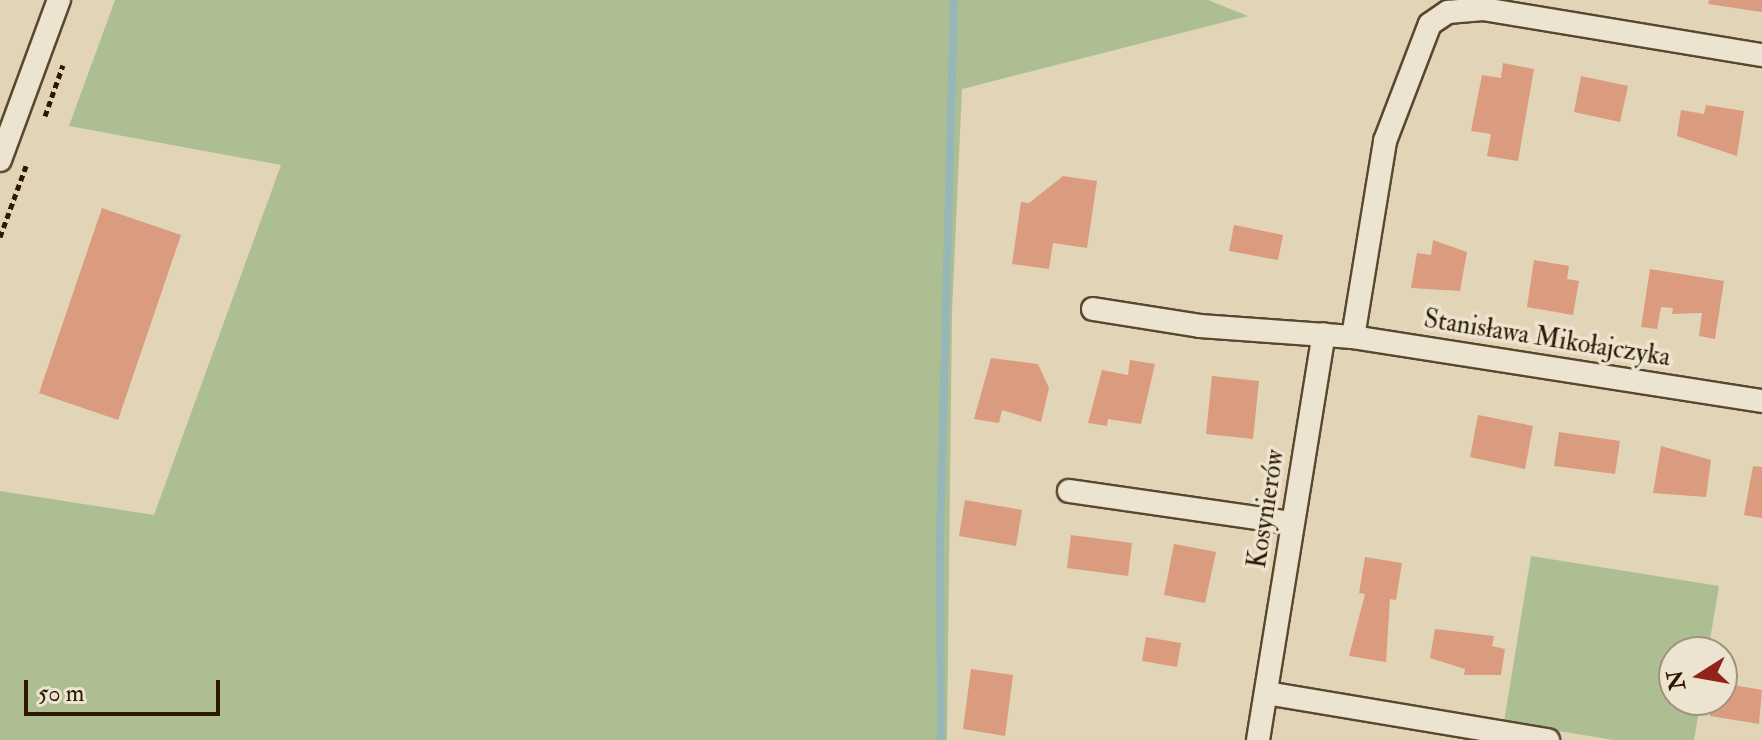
<!DOCTYPE html>
<meta charset="utf-8">
<style>
body{margin:0}
#map{position:relative;width:1762px;height:740px;overflow:hidden;background:#e2d5b7;font-family:"IM FELL Double Pica",serif}
div>[style]{position:absolute}
[style*='--x']{left:calc(var(--x)*1px);top:calc(var(--y)*1px);width:calc(var(--w)*1px);rotate:calc(var(--a)*1deg)}
.green>*{inset:0;background:#adbe93}
.stream>*{height:8px;margin:-4px;padding:0 4px;transform-origin:4px;border-radius:4px;background:#96b7b6}
.building>*{inset:0;background:#da9b7e}
.path>*{height:5px;margin-top:-2.5px;transform-origin:0;background:repeating-linear-gradient(90deg,#2d1900 0 6px,transparent 0 10px)}
.roads{filter:drop-shadow(2px 0 #5a482e) drop-shadow(-2px 0 #5a482e) drop-shadow(0 2px #5a482e) drop-shadow(0 -2px #5a482e)}
.street>*{height:22px;margin:-11px;padding:0 11px;transform-origin:11px;border-radius:11px;background:#ece4d0}
span{translate:-50% -50%;white-space:nowrap;text-align:center;line-height:1.15;-webkit-text-stroke:7px #ece4d0;paint-order:stroke}
.street-label{font-size:26px;color:#2d1900}
.north{position:absolute;left:1658px;top:636px;width:80px;height:80px;box-sizing:border-box;background:#ece4d0;border:2px solid #a0937d;border-radius:50%;rotate:259deg;font-size:22px;font-weight:700;line-height:32px;text-align:center;color:#2d1900}
.north::after{content:'';display:block;margin:auto;width:28px;height:36px;background:#8f2418;clip-path:polygon(50% 0,100% 100%,50% 72%,0 100%)}
.scale{position:absolute;left:24px;top:680px;width:196px;height:36px;box-sizing:border-box;border:4px solid #2d1900;border-top:0;padding-left:10px;font-size:24px;line-height:28px;white-space:nowrap;color:#2d1900;-webkit-text-stroke:6px #ece4d0;paint-order:stroke}
</style>
<div id="map">
<div class="green">
<i style="clip-path:polygon(115px 0,1208px 0,1248px 16px,962px 89px,952px 313px,947px 740px,0 740px,0 491px,154px 515px,281px 165px,69px 126px)"></i>
<i style="clip-path:polygon(1531px 556px,1719px 586px,1708px 652px,1674px 652px,1674px 700px,1701px 700px,1694px 740px,1613px 740px,1504px 722px)"></i>
</div>
<div class="stream">
<i style="--x:941;--y:740;--w:203;--a:-90.3"></i>
<i style="--x:940;--y:537;--w:537;--a:-88.51"></i>
</div>
<div class="building">
<i style="clip-path:polygon(1709px 0,1762px 0,1762px 12px,1708px 4px)"></i>
<i style="clip-path:polygon(1503px 63px,1534px 69px,1518px 161px,1487px 156px,1491px 134px,1471px 131px,1482px 75px,1501px 78px)"></i>
<i style="clip-path:polygon(1581px 76px,1628px 86px,1620px 122px,1574px 112px)"></i>
<i style="clip-path:polygon(1706px 105px,1744px 111px,1737px 156px,1677px 136px,1681px 110px,1704px 114px)"></i>
<i style="clip-path:polygon(1063px 176px,1097px 181px,1087px 248px,1053px 243px,1049px 269px,1012px 264px,1021px 202px,1029px 203px)"></i>
<i style="clip-path:polygon(102px 208px,181px 235px,118px 420px,39px 393px)"></i>
<i style="clip-path:polygon(1234px 225px,1283px 235px,1278px 260px,1229px 251px)"></i>
<i style="clip-path:polygon(1433px 240px,1467px 252px,1460px 291px,1411px 288px,1417px 253px,1431px 255px)"></i>
<i style="clip-path:polygon(1534px 260px,1569px 266px,1567px 279px,1579px 281px,1573px 315px,1527px 307px)"></i>
<i style="clip-path:polygon(1650px 269px,1724px 281px,1715px 339px,1699px 336px,1702px 313px,1672px 314px,1673px 308px,1661px 307px,1657px 329px,1641px 327px)"></i>
<i style="clip-path:polygon(991px 358px,1038px 364px,1049px 388px,1041px 422px,1002px 410px,999px 423px,974px 419px)"></i>
<i style="clip-path:polygon(1130px 360px,1155px 364px,1141px 424px,1108px 419px,1107px 426px,1088px 423px,1102px 370px,1128px 375px)"></i>
<i style="clip-path:polygon(1212px 376px,1259px 381px,1253px 439px,1206px 434px)"></i>
<i style="clip-path:polygon(1478px 415px,1533px 426px,1525px 469px,1470px 457px)"></i>
<i style="clip-path:polygon(1559px 432px,1620px 441px,1615px 474px,1554px 466px)"></i>
<i style="clip-path:polygon(1661px 446px,1711px 460px,1706px 497px,1653px 493px)"></i>
<i style="clip-path:polygon(1753px 466px,1762px 467px,1762px 518px,1744px 515px)"></i>
<i style="clip-path:polygon(965px 500px,1022px 510px,1016px 546px,959px 536px)"></i>
<i style="clip-path:polygon(1071px 535px,1132px 543px,1128px 576px,1067px 568px)"></i>
<i style="clip-path:polygon(1174px 544px,1216px 552px,1205px 603px,1164px 595px)"></i>
<i style="clip-path:polygon(1365px 557px,1402px 563px,1396px 600px,1390px 599px,1386px 662px,1349px 656px,1365px 594px,1359px 593px)"></i>
<i style="clip-path:polygon(1435px 629px,1494px 636px,1492px 646px,1505px 649px,1501px 675px,1464px 675px,1465px 669px,1430px 658px)"></i>
<i style="clip-path:polygon(1146px 637px,1181px 643px,1177px 667px,1142px 661px)"></i>
<i style="clip-path:polygon(971px 669px,1013px 675px,1005px 736px,963px 729px)"></i>
<i style="clip-path:polygon(1722px 683px,1762px 690px,1759px 724px,1710px 716px,1712px 700px,1722px 700px)"></i>
</div>
<div class="path">
<i style="--x:45;--y:116;--w:54;--a:-70.6"></i>
<i style="--x:0;--y:237;--w:76;--a:-69.9"></i>
</div>
<div class="roads">
<div class="street">
<i style="--x:0;--y:160;--w:171;--a:-69.8"></i>
<i style="--x:1093;--y:309;--w:108;--a:9"></i>
<i style="--x:1200;--y:326;--w:153;--a:4.1"></i>
<i style="--x:1353;--y:337;--w:414;--a:8.9"></i>
<i style="--x:1353;--y:337;--w:199;--a:-80.7"></i>
<i style="--x:1385;--y:141;--w:125;--a:-69"></i>
<i style="--x:1430;--y:24;--w:22;--a:-34"></i>
<i style="--x:1448;--y:12;--w:35;--a:-5"></i>
<i style="--x:1483;--y:9;--w:283;--a:9.4"></i>
<i style="--x:1069;--y:491;--w:225;--a:8.2"></i>
<i style="--x:1266;--y:693;--w:286;--a:9.5"></i>
<i style="--x:1258;--y:740;--w:411;--a:-80.8"></i>
</div>
</div>
<div class="street-label">
<span style="left:1547px;top:339px;rotate:9deg">Stanisława Mikołajczyka</span>
<span style="left:1267px;top:509px;rotate:-81deg">Kosynierów</span>
</div>
<div class="north">N</div>
<div class="scale">50 m</div>
</div>
